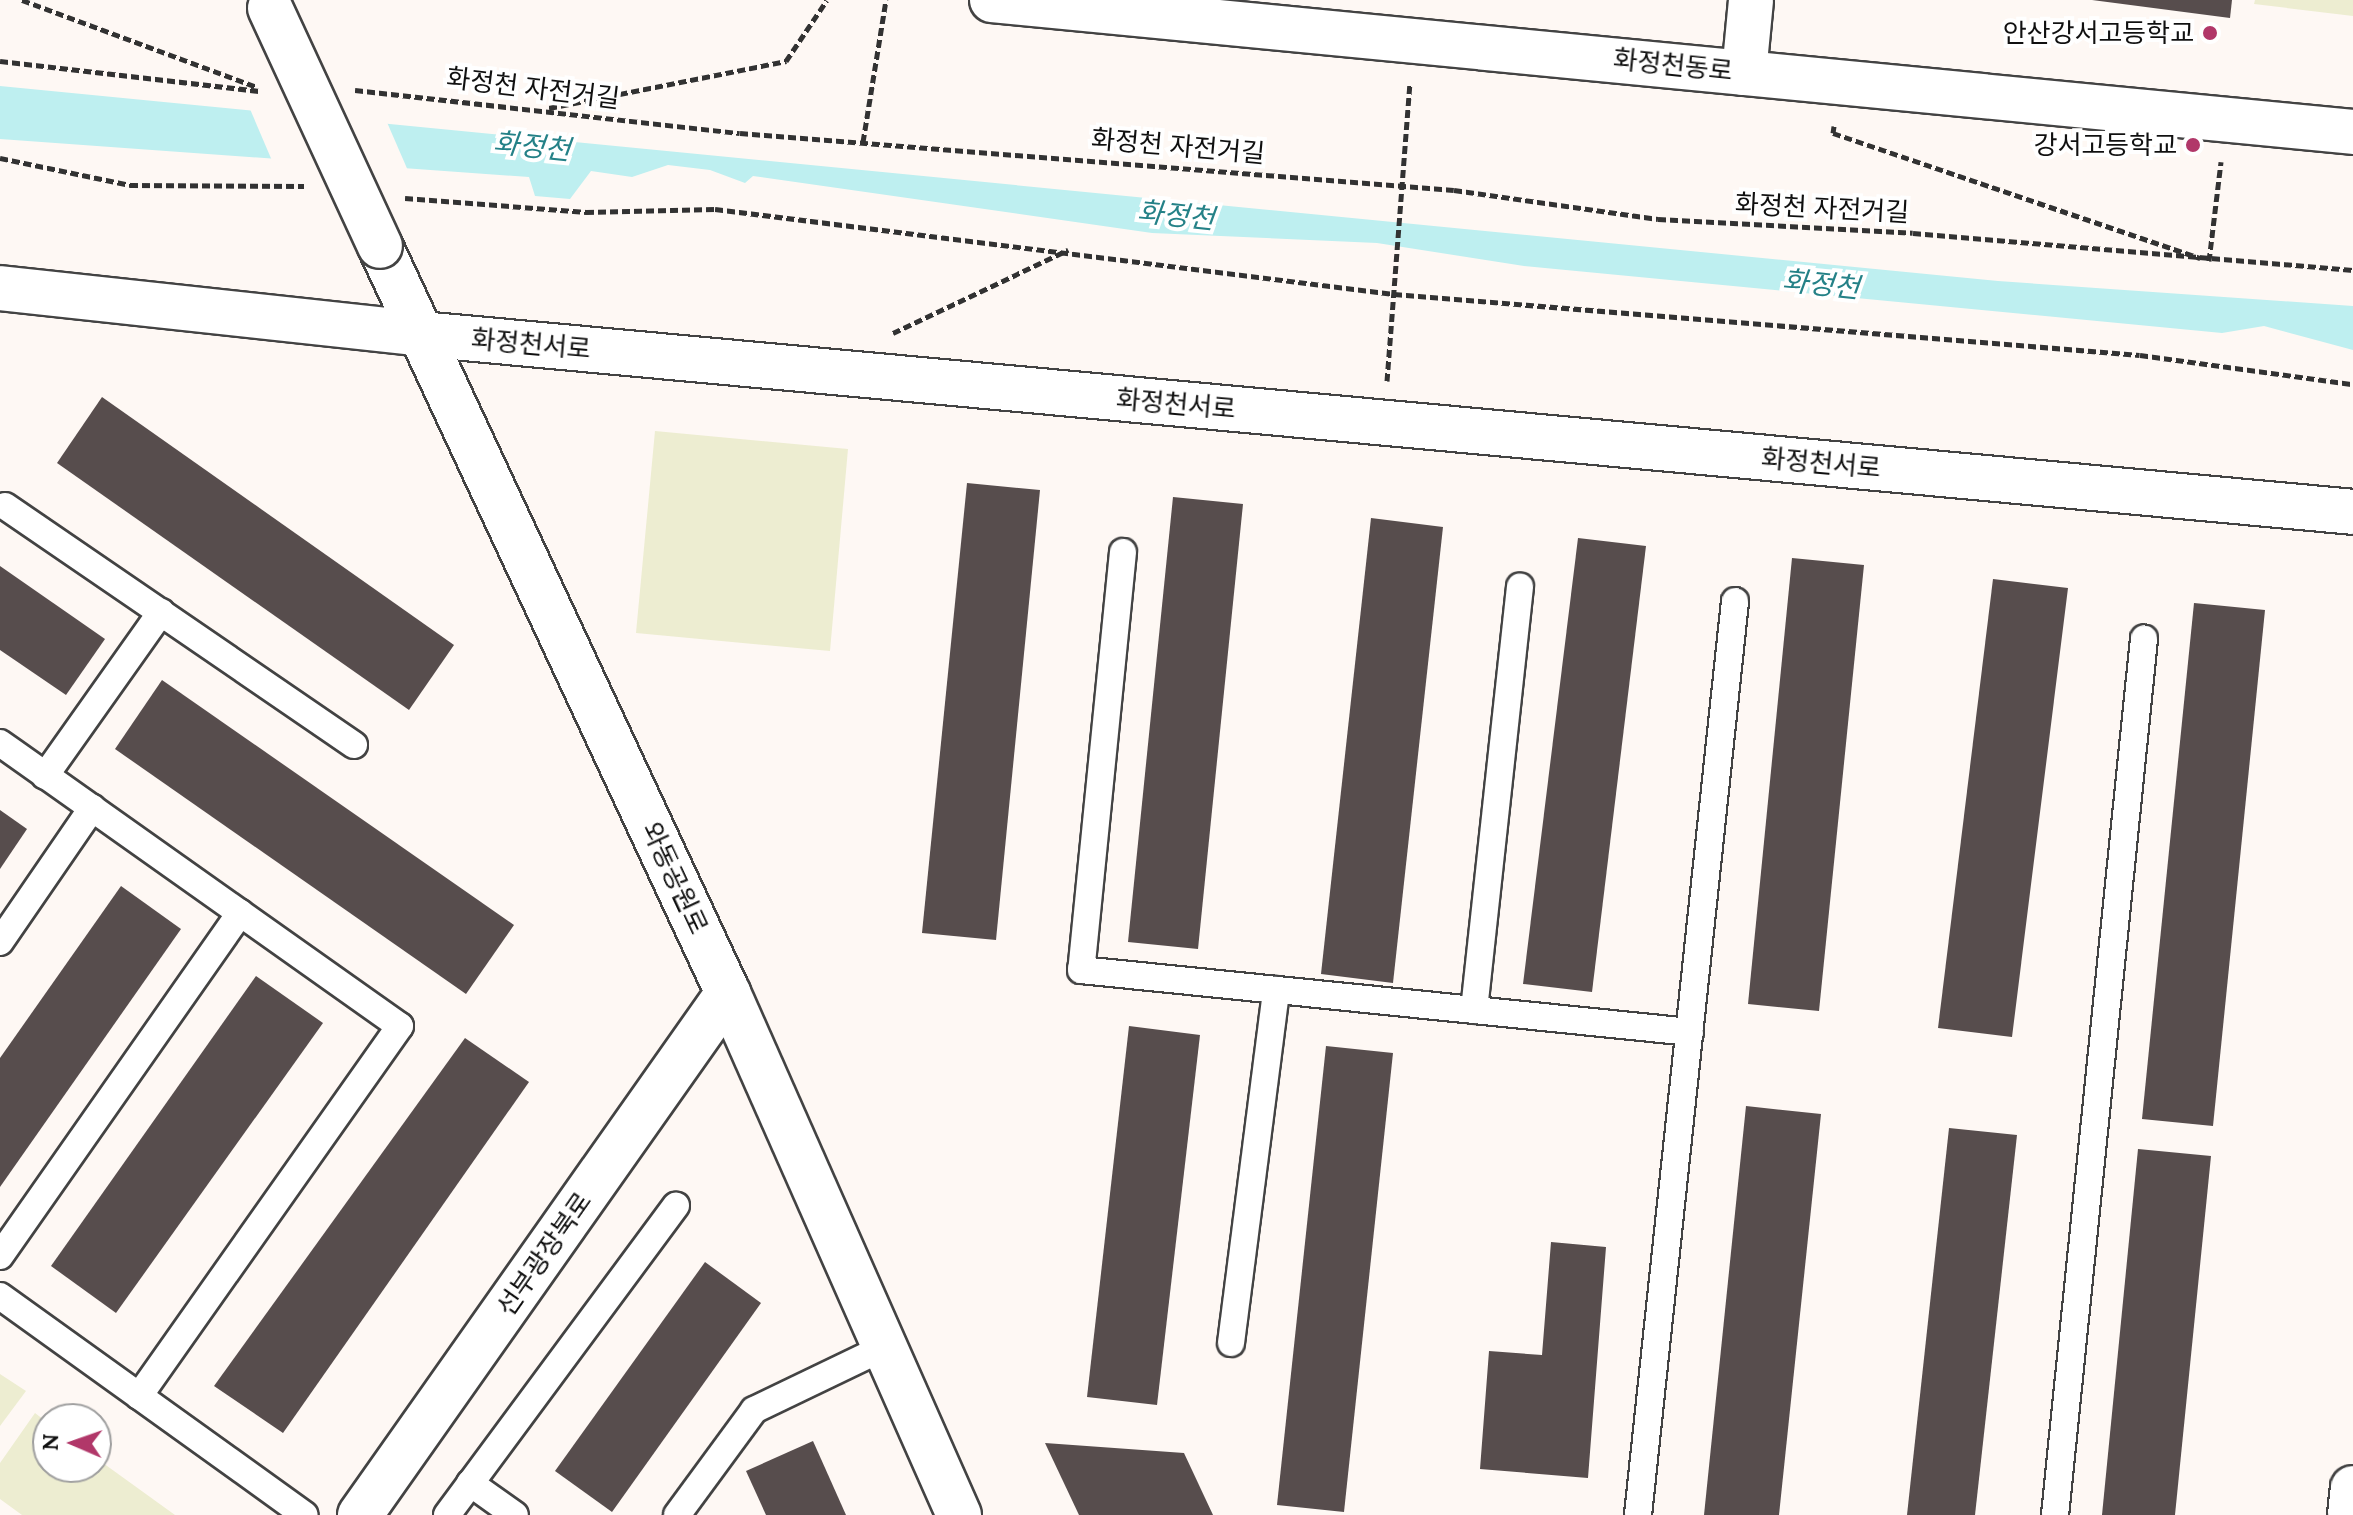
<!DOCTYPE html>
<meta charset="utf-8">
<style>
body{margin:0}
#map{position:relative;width:2353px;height:1515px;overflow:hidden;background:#fef8f4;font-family:Lora,"Noto Sans KR",serif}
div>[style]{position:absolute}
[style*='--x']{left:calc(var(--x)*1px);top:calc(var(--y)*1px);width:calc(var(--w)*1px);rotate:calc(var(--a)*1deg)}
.pitch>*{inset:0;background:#ededd1}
.water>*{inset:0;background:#beeff0}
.pier>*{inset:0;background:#fef8f4}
.building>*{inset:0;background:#574d4d}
.path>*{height:5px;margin-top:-2.5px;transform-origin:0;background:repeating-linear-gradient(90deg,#323232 0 8px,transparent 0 12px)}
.roads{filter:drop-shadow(2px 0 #434343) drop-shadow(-2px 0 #434343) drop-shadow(0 2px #434343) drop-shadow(0 -2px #434343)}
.service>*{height:26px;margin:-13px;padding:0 13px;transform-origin:13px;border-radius:13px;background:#fff}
.minor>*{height:44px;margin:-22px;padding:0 22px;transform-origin:22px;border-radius:22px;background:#fff}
.tertiary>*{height:44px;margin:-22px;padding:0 22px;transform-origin:22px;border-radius:22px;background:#fff}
.bridges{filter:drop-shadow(2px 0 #434343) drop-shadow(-2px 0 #434343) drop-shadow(0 2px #434343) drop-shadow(0 -2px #434343)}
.tertiary-bridge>*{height:44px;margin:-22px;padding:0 22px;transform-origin:22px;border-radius:22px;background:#fff}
.dots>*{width:22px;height:22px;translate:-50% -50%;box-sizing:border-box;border:4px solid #fff;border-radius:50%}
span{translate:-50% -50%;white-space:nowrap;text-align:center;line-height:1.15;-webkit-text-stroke:8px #fff;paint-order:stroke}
.poi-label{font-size:26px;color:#101010}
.right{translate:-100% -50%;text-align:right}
.street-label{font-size:26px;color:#101010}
.water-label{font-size:28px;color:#248187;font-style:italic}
.north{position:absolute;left:32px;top:1403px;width:80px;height:80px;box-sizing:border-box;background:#fff;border:2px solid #9f9f9f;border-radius:50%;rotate:272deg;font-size:22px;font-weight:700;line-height:32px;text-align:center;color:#101010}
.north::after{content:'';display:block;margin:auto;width:28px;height:36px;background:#b13769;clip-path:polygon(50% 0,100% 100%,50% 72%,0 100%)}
</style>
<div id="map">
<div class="pitch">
<i style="clip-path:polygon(2255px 0,2353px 0,2353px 16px,2254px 4px)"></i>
<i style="clip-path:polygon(655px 431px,848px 449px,830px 651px,636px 633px)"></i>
<i style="clip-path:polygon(0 1374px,26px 1391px,0 1426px)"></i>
<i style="clip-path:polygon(35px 1413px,48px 1423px,48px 1467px,96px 1467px,96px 1458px,175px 1515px,22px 1515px,0 1499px,0 1463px)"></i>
</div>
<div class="water">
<i style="clip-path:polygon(0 86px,1998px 281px,2353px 306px,2353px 350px,2264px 326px,2222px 333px,1524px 266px,1377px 243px,1152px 233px,753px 176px,745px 183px,710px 170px,668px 165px,632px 177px,591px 171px,570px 199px,535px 196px,529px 177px,0 139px)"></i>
</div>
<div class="pier">
<i style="clip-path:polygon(250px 109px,386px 120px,409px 173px,273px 163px)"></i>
</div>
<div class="building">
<i style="clip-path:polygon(2092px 0,2232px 0,2230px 18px)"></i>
<i style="clip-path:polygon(102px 397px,454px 645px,409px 710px,57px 463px)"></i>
<i style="clip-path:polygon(967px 483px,1040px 490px,996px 940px,922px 933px)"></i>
<i style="clip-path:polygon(1173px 497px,1243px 504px,1198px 949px,1128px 942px)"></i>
<i style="clip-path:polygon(1371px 518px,1443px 527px,1393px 983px,1321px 974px)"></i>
<i style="clip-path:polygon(1578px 538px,1646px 546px,1592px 992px,1523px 984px)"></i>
<i style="clip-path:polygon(1792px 558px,1864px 565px,1819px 1011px,1748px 1004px)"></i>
<i style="clip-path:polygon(0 566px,105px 639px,66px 695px,0 650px)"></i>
<i style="clip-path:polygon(1993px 579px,2068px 588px,2012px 1037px,1938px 1028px)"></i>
<i style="clip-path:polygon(2194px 603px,2265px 610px,2213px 1126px,2142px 1119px)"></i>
<i style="clip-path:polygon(162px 680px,514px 925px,466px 994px,115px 749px)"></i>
<i style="clip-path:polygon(0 810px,27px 829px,0 869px)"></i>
<i style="clip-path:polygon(121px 886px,181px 929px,0 1187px,0 1058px)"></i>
<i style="clip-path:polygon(256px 976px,323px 1023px,116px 1313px,51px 1266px)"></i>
<i style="clip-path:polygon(1129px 1026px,1200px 1035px,1157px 1405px,1087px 1397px)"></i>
<i style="clip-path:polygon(465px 1038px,529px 1082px,283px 1433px,214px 1386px)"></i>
<i style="clip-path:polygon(1326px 1046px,1393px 1053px,1344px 1512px,1277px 1505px)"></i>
<i style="clip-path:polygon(1746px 1106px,1821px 1114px,1779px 1515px,1704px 1515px)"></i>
<i style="clip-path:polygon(1949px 1128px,2017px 1135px,1975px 1515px,1907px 1515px)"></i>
<i style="clip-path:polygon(2138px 1149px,2211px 1156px,2175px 1515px,2102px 1515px)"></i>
<i style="clip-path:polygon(1551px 1242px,1606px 1247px,1588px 1478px,1480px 1469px,1489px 1351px,1542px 1355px)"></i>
<i style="clip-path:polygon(705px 1262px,761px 1303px,612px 1512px,555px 1471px)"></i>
<i style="clip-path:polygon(813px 1441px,846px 1515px,766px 1515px,746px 1471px)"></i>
<i style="clip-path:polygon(1045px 1443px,1184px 1453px,1213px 1515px,1079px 1515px)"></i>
</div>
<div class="path">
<i style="--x:22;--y:0;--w:251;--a:20.3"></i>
<i style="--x:0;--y:61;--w:263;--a:6.6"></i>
<i style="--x:355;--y:90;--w:387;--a:6.4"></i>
<i style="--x:740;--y:133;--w:716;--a:4.56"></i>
<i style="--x:1454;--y:190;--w:206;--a:8.1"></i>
<i style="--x:1658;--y:219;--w:255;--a:3.1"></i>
<i style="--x:1913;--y:233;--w:442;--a:4.8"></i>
<i style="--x:549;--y:108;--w:242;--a:-11.2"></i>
<i style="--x:786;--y:61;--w:73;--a:-56.1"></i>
<i style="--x:1834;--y:126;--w:7;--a:98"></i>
<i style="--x:1833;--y:133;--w:388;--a:18.8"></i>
<i style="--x:863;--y:142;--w:144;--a:-80.8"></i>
<i style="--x:0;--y:158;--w:133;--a:11.7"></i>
<i style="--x:130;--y:185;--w:174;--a:0.3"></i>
<i style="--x:405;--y:198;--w:182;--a:4.4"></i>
<i style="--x:586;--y:212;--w:129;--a:-1.3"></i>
<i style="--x:715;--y:209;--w:684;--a:7.14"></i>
<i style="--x:1394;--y:294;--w:748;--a:4.67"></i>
<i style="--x:2140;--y:355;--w:215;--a:7.8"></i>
<i style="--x:2209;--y:261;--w:100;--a:-83.1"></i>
<i style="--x:893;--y:333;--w:194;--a:-25.4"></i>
<i style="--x:1387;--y:381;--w:298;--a:-85.6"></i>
</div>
<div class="roads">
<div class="service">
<i style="--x:5;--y:506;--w:423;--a:34.4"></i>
<i style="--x:1123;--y:552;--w:420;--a:95.7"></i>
<i style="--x:1081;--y:970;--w:612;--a:5.81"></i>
<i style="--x:0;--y:743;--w:490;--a:35.3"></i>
<i style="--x:400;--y:1026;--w:453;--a:125.2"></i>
<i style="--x:45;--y:776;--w:201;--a:-54.7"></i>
<i style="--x:0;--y:942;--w:163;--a:-55.5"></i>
<i style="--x:1474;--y:1010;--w:426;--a:-83.8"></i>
<i style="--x:0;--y:1256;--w:419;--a:-55"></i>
<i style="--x:0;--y:1296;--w:375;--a:35.7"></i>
<i style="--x:1231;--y:1343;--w:356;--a:-82.7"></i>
<i style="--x:470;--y:1483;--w:55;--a:35.4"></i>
<i style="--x:447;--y:1515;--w:385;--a:-53.5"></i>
<i style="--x:677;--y:1515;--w:130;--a:-53.7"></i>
<i style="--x:754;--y:1410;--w:143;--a:-25.7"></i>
<i style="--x:1638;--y:1515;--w:919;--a:-83.94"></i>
<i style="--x:2055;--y:1515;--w:881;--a:-84.2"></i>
</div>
<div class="minor">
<i style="--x:1744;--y:73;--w:73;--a:-84.5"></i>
</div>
<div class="tertiary">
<i style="--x:992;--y:0;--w:1367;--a:5.54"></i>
<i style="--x:380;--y:246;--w:824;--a:65.02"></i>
<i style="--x:728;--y:993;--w:571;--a:66.13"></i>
<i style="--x:0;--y:288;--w:424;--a:6.2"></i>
<i style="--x:421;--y:334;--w:1940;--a:5.26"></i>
<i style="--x:360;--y:1515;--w:639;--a:-54.82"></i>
<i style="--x:2350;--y:1515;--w:27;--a:-84"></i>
</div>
</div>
<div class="bridges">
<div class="tertiary-bridge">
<i style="--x:270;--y:8;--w:262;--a:65.2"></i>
</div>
</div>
<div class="dots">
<i style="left:2210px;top:33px;background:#b13769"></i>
<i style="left:2193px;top:145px;background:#b13769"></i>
</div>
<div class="poi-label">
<span class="right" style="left:2194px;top:33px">안산강서고등학교</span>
<span class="right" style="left:2177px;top:145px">강서고등학교</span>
</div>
<div class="street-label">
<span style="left:1673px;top:65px;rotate:6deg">화정천동로</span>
<span style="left:533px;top:88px;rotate:7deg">화정천 자전거길</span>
<span style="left:1178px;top:146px;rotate:5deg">화정천 자전거길</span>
<span style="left:1822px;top:208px;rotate:3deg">화정천 자전거길</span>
<span style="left:531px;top:344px;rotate:5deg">화정천서로</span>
<span style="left:1176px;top:404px;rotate:5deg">화정천서로</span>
<span style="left:1821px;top:463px;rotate:5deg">화정천서로</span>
<span style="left:675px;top:878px;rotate:65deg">와동공원로</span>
<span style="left:544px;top:1254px;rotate:-55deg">선부광장북로</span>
</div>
<div class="water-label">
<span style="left:532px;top:146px;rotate:6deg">화정천</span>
<span style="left:1176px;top:215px;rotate:6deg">화정천</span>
<span style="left:1821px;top:284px;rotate:6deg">화정천</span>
</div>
<div class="north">N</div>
</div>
